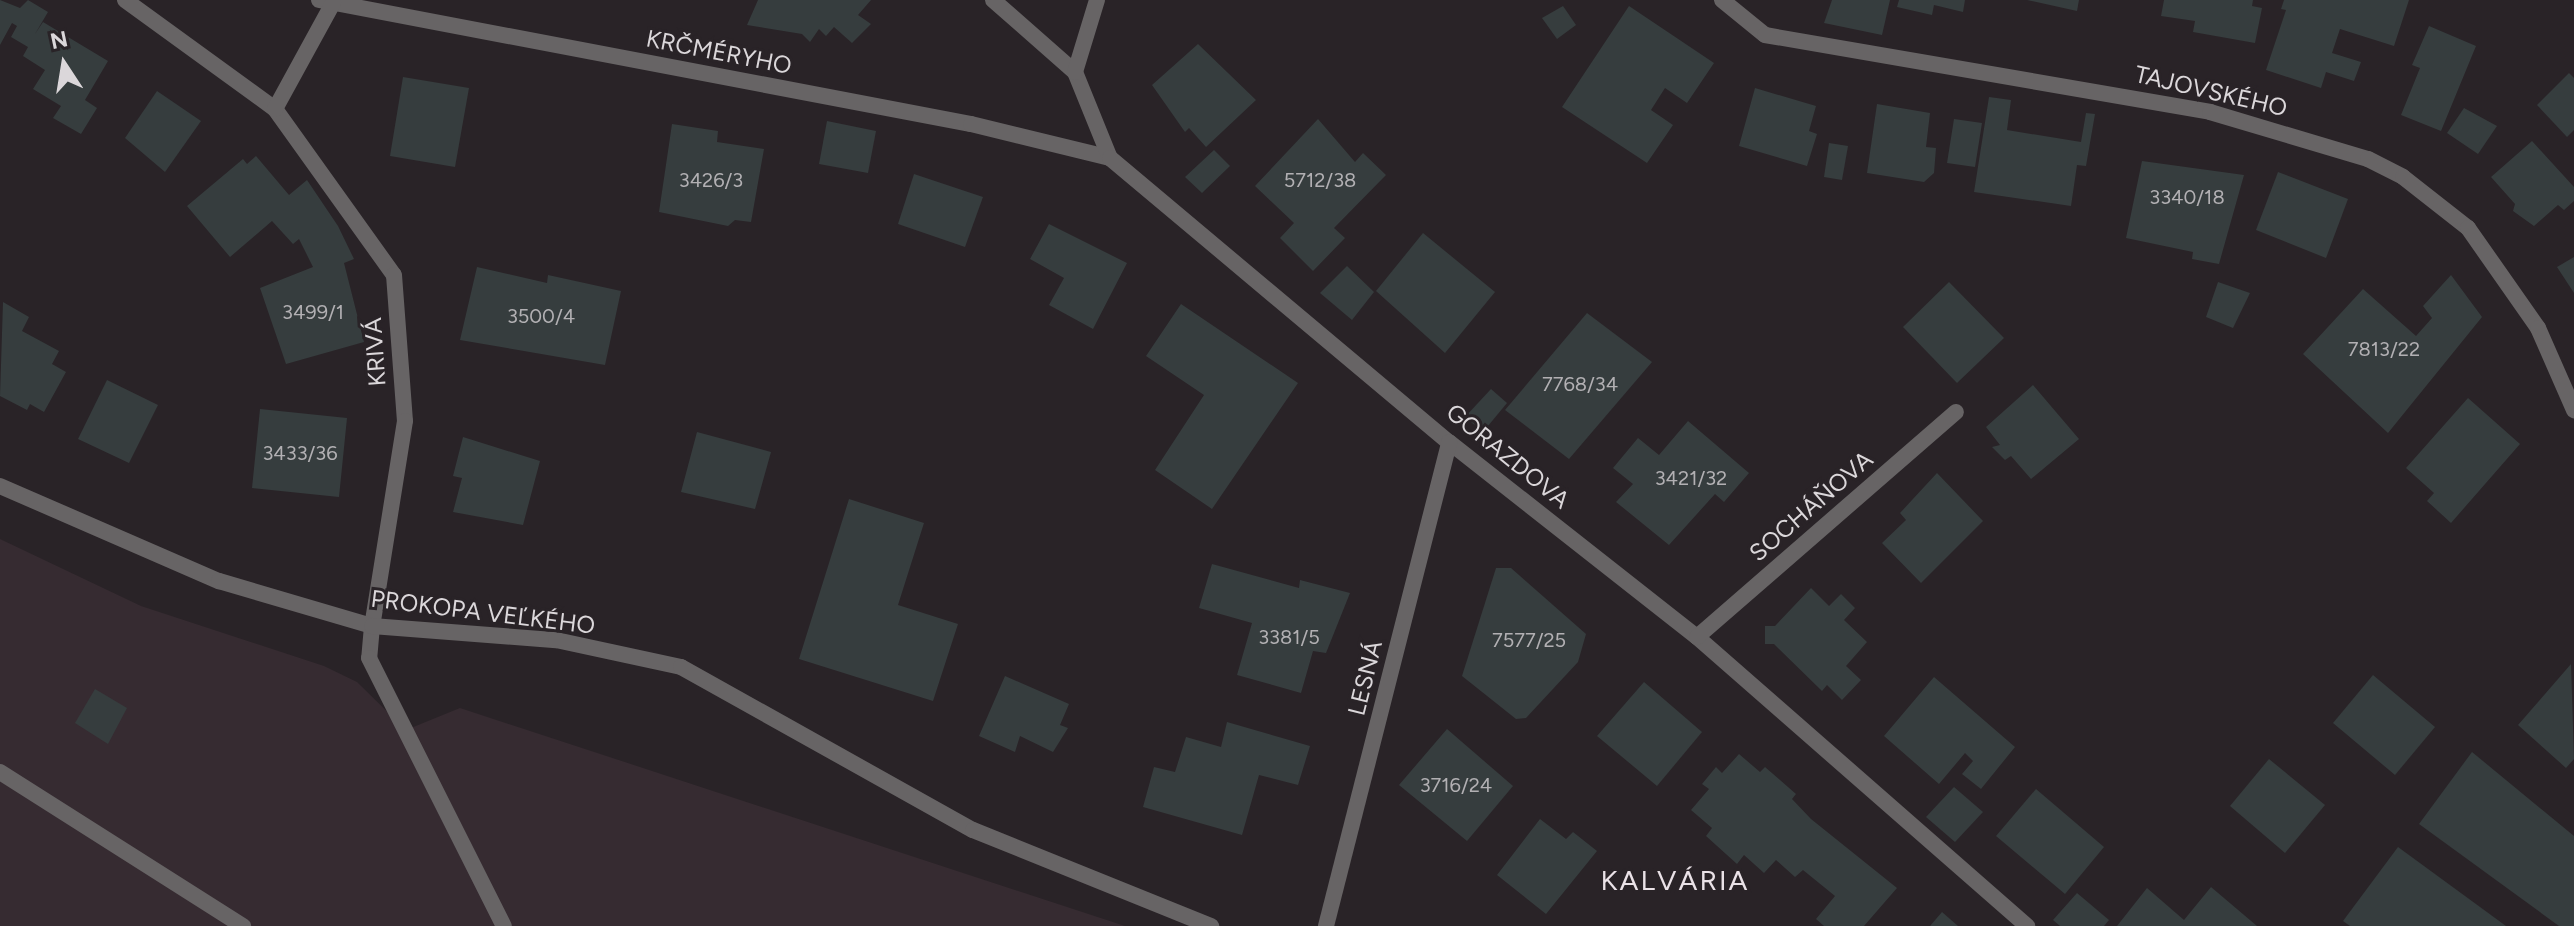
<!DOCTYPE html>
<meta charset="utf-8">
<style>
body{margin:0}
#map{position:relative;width:2574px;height:926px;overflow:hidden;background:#292327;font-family:Figtree,sans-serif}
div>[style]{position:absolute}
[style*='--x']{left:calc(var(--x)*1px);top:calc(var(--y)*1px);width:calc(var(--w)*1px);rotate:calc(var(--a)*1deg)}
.built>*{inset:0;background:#362b31}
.building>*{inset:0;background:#363d3e}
.lane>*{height:16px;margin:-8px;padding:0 8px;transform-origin:8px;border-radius:8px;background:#676465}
.street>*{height:16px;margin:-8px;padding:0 8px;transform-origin:8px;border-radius:8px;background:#676465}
span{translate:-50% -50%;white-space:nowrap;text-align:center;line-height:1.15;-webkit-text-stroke:6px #292327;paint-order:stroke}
.number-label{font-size:20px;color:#b2b0b3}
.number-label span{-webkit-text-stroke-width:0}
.street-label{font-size:24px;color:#dbd7da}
.quarter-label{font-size:28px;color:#eae2e7;letter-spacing:2px}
.north{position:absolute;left:24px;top:24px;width:80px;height:80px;-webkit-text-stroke:6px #292327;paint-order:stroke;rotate:348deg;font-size:22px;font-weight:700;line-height:32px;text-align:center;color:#dbd7da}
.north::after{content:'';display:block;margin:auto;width:28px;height:36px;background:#dbd7da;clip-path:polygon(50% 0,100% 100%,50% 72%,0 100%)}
</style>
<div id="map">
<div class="built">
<i style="clip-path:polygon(0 539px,141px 606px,324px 666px,357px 682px,406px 730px,460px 708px,1125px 926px,0 926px)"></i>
</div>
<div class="building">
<i style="clip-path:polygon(0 0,20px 8px,28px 0,48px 12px,35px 34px,43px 22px,108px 61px,85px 100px,97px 108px,81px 134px,53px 118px,61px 106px,33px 89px,45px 70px,23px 56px,28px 47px,11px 37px,17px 26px,12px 23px,0 45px)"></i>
<i style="clip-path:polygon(758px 0,871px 0,858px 15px,871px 24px,852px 43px,834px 27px,826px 36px,819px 29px,810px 42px,802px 34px,747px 25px)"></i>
<i style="clip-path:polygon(1832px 0,1890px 0,1882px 35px,1824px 23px)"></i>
<i style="clip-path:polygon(1899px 0,1965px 0,1963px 12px,1934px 5px,1932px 15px,1897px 7px)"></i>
<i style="clip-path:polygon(2027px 0,2079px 0,2077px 11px)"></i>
<i style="clip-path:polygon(2164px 0,2253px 0,2252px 6px,2262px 8px,2255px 43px,2193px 32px,2195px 21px,2161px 16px)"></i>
<i style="clip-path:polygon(2284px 0,2409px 0,2394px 46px,2340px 29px,2332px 53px,2361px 62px,2354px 81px,2326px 72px,2321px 88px,2266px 70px,2286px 10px,2281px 9px)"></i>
<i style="clip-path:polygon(1563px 6px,1576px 25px,1557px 39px,1542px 18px)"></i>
<i style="clip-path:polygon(1629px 6px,1714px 63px,1687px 103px,1665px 88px,1651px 110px,1673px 125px,1647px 163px,1562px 107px)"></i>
<i style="clip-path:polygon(2429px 26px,2476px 46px,2441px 131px,2401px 115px,2420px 68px,2412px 65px)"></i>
<i style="clip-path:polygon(1198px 44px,1256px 100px,1206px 147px,1189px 128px,1185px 132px,1152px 85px)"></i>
<i style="clip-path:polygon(2569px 73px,2574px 78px,2574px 130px,2567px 137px,2537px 105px)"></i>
<i style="clip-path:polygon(403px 77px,469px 88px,455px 167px,390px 156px)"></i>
<i style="clip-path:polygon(1755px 88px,1816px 106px,1809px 131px,1817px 134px,1807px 166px,1739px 146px)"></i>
<i style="clip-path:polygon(157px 91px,201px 121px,165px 172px,125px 138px)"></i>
<i style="clip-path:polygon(1989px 97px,2011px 100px,2007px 130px,2081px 142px,2086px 113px,2095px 114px,2086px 166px,2077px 165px,2071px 206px,1974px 192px)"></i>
<i style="clip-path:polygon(1877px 104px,1930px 113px,1926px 147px,1936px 148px,1934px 173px,1924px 182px,1867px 173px)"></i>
<i style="clip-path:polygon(2464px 108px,2497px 126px,2478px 154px,2447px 133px)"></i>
<i style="clip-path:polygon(1318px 119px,1355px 162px,1363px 153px,1386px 175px,1334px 228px,1345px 238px,1313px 271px,1280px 238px,1294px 223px,1255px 186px)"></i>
<i style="clip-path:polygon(1954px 119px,1982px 123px,1975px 167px,1947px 163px)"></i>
<i style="clip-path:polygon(827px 121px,876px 131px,868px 173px,819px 164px)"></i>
<i style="clip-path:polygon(672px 124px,718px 131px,717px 142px,764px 149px,751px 222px,735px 220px,728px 226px,659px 212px)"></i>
<i style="clip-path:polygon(2532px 141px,2574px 187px,2574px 201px,2564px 210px,2558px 205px,2534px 226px,2513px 211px,2515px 204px,2491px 177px)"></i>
<i style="clip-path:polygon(1829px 143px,1848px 146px,1842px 180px,1824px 177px)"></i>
<i style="clip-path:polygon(1214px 150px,1230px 166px,1202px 193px,1185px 177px)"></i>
<i style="clip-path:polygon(256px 156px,289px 195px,307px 180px,338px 226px,354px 259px,344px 263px,364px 342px,286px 364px,260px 288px,313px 267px,299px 239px,293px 244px,272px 221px,230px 257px,187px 206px,243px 159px,247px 164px)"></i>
<i style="clip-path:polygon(2142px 161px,2244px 175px,2219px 264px,2192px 259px,2193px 252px,2126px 238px)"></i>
<i style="clip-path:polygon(2278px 172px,2348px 199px,2326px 258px,2256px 230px)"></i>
<i style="clip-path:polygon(914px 174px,983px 197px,965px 247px,898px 224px)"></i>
<i style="clip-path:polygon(1049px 224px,1127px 263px,1093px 329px,1049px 305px,1064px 278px,1030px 259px)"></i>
<i style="clip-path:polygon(1423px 233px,1495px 292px,1445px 353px,1376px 291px)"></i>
<i style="clip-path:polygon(2574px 257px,2574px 293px,2557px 267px)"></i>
<i style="clip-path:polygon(1347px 266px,1374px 292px,1352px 320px,1320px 293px)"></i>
<i style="clip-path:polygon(477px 267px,547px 283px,548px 275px,621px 291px,605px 365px,460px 340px)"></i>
<i style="clip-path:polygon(2451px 275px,2482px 317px,2388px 433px,2303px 354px,2363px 289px,2416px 336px,2432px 318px,2423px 306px)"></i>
<i style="clip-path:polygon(1949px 282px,2004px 338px,1957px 383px,1903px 327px)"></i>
<i style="clip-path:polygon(2218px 282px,2250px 293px,2233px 328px,2206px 317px)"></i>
<i style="clip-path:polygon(3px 302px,29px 317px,22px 331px,59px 351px,52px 364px,66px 372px,44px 412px,30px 404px,27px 410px,0 396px)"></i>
<i style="clip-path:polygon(1181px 304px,1298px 383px,1212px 509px,1155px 470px,1204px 395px,1146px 356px)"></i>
<i style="clip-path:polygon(1587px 313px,1652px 362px,1569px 459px,1505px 410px)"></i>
<i style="clip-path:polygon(107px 380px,158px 405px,129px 463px,78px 439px)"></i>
<i style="clip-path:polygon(2033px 385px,2079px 439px,2031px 479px,2011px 456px,2005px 460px,1992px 447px,2000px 445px,1986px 427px)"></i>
<i style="clip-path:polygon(1491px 389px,1507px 403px,1483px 432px,1465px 417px)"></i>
<i style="clip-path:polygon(2468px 398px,2520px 444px,2451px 523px,2427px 501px,2434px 493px,2406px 468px)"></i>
<i style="clip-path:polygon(260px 409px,347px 418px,339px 497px,252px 488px)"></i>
<i style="clip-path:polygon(1688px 421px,1749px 473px,1724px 502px,1715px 494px,1669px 545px,1616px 502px,1633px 484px,1613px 468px,1638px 438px,1659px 455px)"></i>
<i style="clip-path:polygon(697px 432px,771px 452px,755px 509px,681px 492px)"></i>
<i style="clip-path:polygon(463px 437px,540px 461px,523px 525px,453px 512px,462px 478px,453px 476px)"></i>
<i style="clip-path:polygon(1937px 473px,1983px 521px,1921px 583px,1882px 543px,1906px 520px,1900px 513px)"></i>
<i style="clip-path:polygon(849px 499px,924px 523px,898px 605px,958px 624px,933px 701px,799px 659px)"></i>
<i style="clip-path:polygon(1212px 564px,1299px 588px,1300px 580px,1350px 593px,1326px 653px,1313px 651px,1301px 693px,1237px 675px,1252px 623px,1199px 608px)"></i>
<i style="clip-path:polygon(1496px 568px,1511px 568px,1586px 634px,1578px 662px,1526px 718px,1516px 719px,1462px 676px)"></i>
<i style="clip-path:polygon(1811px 588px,1829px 606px,1841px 594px,1855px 608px,1844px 620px,1867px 642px,1846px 666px,1861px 680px,1842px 700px,1827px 685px,1822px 691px,1774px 644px,1765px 644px,1765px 626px,1775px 626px)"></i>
<i style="clip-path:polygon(2571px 664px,2574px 759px,2566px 768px,2518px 725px)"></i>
<i style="clip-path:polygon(2373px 675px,2435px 727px,2395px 775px,2333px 723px)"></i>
<i style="clip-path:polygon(1005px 676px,1069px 704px,1060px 725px,1068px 728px,1053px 752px,1020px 736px,1015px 752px,979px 736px)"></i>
<i style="clip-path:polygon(1934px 677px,2015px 747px,1981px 789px,1962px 774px,1973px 761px,1965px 753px,1939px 784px,1884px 736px)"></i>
<i style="clip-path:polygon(1644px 682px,1702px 732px,1657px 786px,1597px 736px)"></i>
<i style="clip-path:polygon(95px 689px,127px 708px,108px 744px,75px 723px)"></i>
<i style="clip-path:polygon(1227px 722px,1310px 746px,1298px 785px,1259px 775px,1242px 835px,1143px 807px,1154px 767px,1175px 772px,1186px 737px,1221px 747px)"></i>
<i style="clip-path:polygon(1447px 729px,1513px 786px,1467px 841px,1399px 785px)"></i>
<i style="clip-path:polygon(2472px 752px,2574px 836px,2574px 926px,2559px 926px,2419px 824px)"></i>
<i style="clip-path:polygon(1739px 754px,1760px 772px,1765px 767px,1796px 794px,1792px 799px,1811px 819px,1897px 888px,1864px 926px,1824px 926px,1816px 919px,1835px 896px,1803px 870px,1795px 877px,1776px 860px,1764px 873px,1744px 855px,1737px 864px,1706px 836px,1712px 828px,1691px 810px,1709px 789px,1702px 784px,1716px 767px,1722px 773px)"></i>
<i style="clip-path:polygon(2269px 759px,2325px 805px,2285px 853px,2230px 806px)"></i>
<i style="clip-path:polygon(1954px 787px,1983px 812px,1955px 842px,1926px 817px)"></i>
<i style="clip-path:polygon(2036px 789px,2104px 847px,2065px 894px,1996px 836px)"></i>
<i style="clip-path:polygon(1540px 819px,1566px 839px,1573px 832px,1597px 851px,1546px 914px,1497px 875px)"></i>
<i style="clip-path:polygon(2398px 847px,2506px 926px,2350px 926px,2343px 921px)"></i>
<i style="clip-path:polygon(2211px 887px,2257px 926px,2117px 926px,2147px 888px,2184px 920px)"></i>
<i style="clip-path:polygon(2077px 893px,2109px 920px,2104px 926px,2060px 926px,2053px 920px)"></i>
<i style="clip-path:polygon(1942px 912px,1958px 926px,1930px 926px)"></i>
</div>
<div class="lane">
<i style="--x:372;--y:626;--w:32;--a:95"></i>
<i style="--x:369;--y:658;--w:300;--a:63.3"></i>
<i style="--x:0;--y:772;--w:288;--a:32.4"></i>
</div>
<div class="street">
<i style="--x:125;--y:0;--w:185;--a:36"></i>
<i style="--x:275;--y:109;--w:204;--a:54.4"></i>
<i style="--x:394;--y:275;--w:146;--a:85.7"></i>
<i style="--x:405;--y:421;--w:208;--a:99.1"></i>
<i style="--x:319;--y:0;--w:664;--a:10.77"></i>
<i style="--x:971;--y:124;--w:143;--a:13.7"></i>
<i style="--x:993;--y:0;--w:109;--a:41.3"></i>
<i style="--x:1075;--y:72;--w:93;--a:67.9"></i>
<i style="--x:1110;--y:158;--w:442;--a:40"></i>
<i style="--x:1449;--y:442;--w:315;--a:38.2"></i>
<i style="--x:1697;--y:637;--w:439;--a:41.2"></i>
<i style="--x:1722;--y:0;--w:55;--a:39.1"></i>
<i style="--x:1765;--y:35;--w:452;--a:9.8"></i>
<i style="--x:2210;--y:112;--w:165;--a:16.6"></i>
<i style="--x:2368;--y:159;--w:39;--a:27"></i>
<i style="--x:2403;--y:177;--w:83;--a:38.1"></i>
<i style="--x:2468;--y:228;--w:122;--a:55"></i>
<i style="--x:2538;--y:328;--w:90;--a:66.3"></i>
<i style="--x:1075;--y:72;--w:75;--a:-73"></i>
<i style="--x:275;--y:109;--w:121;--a:-61.3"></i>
<i style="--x:0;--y:486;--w:239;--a:23.5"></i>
<i style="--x:219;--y:581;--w:159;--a:16.4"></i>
<i style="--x:372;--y:626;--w:185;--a:4.4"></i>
<i style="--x:556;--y:640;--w:128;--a:12.2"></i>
<i style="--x:681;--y:667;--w:334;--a:29.2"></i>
<i style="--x:973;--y:830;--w:257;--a:22"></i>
<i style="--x:1697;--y:637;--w:343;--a:-41"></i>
<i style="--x:1326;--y:926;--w:499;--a:-75.7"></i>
</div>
<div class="number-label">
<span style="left:711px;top:180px">3426/3</span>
<span style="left:1320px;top:180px">5712/38</span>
<span style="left:2187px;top:197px">3340/18</span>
<span style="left:313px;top:312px">3499/1</span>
<span style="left:541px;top:316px">3500/4</span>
<span style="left:2384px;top:349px">7813/22</span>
<span style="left:1580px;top:384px">7768/34</span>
<span style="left:300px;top:453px">3433/36</span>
<span style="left:1691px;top:478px">3421/32</span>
<span style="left:1289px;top:637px">3381/5</span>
<span style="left:1529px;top:640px">7577/25</span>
<span style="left:1456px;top:785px">3716/24</span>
</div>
<div class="street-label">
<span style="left:719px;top:52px;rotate:11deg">KRČMÉRYHO</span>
<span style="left:2211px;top:91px;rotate:13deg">TAJOVSKÉHO</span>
<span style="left:375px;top:352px;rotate:-94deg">KRIVÁ</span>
<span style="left:1508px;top:456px;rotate:39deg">GORAZDOVA</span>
<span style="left:1811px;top:506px;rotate:-41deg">SOCHÁŇOVA</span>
<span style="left:483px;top:612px;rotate:7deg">PROKOPA VEĽKÉHO</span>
<span style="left:1365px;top:678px;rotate:-76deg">LESNÁ</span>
</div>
<div class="quarter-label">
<span style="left:1675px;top:880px">KALVÁRIA</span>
</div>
<div class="north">N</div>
</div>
